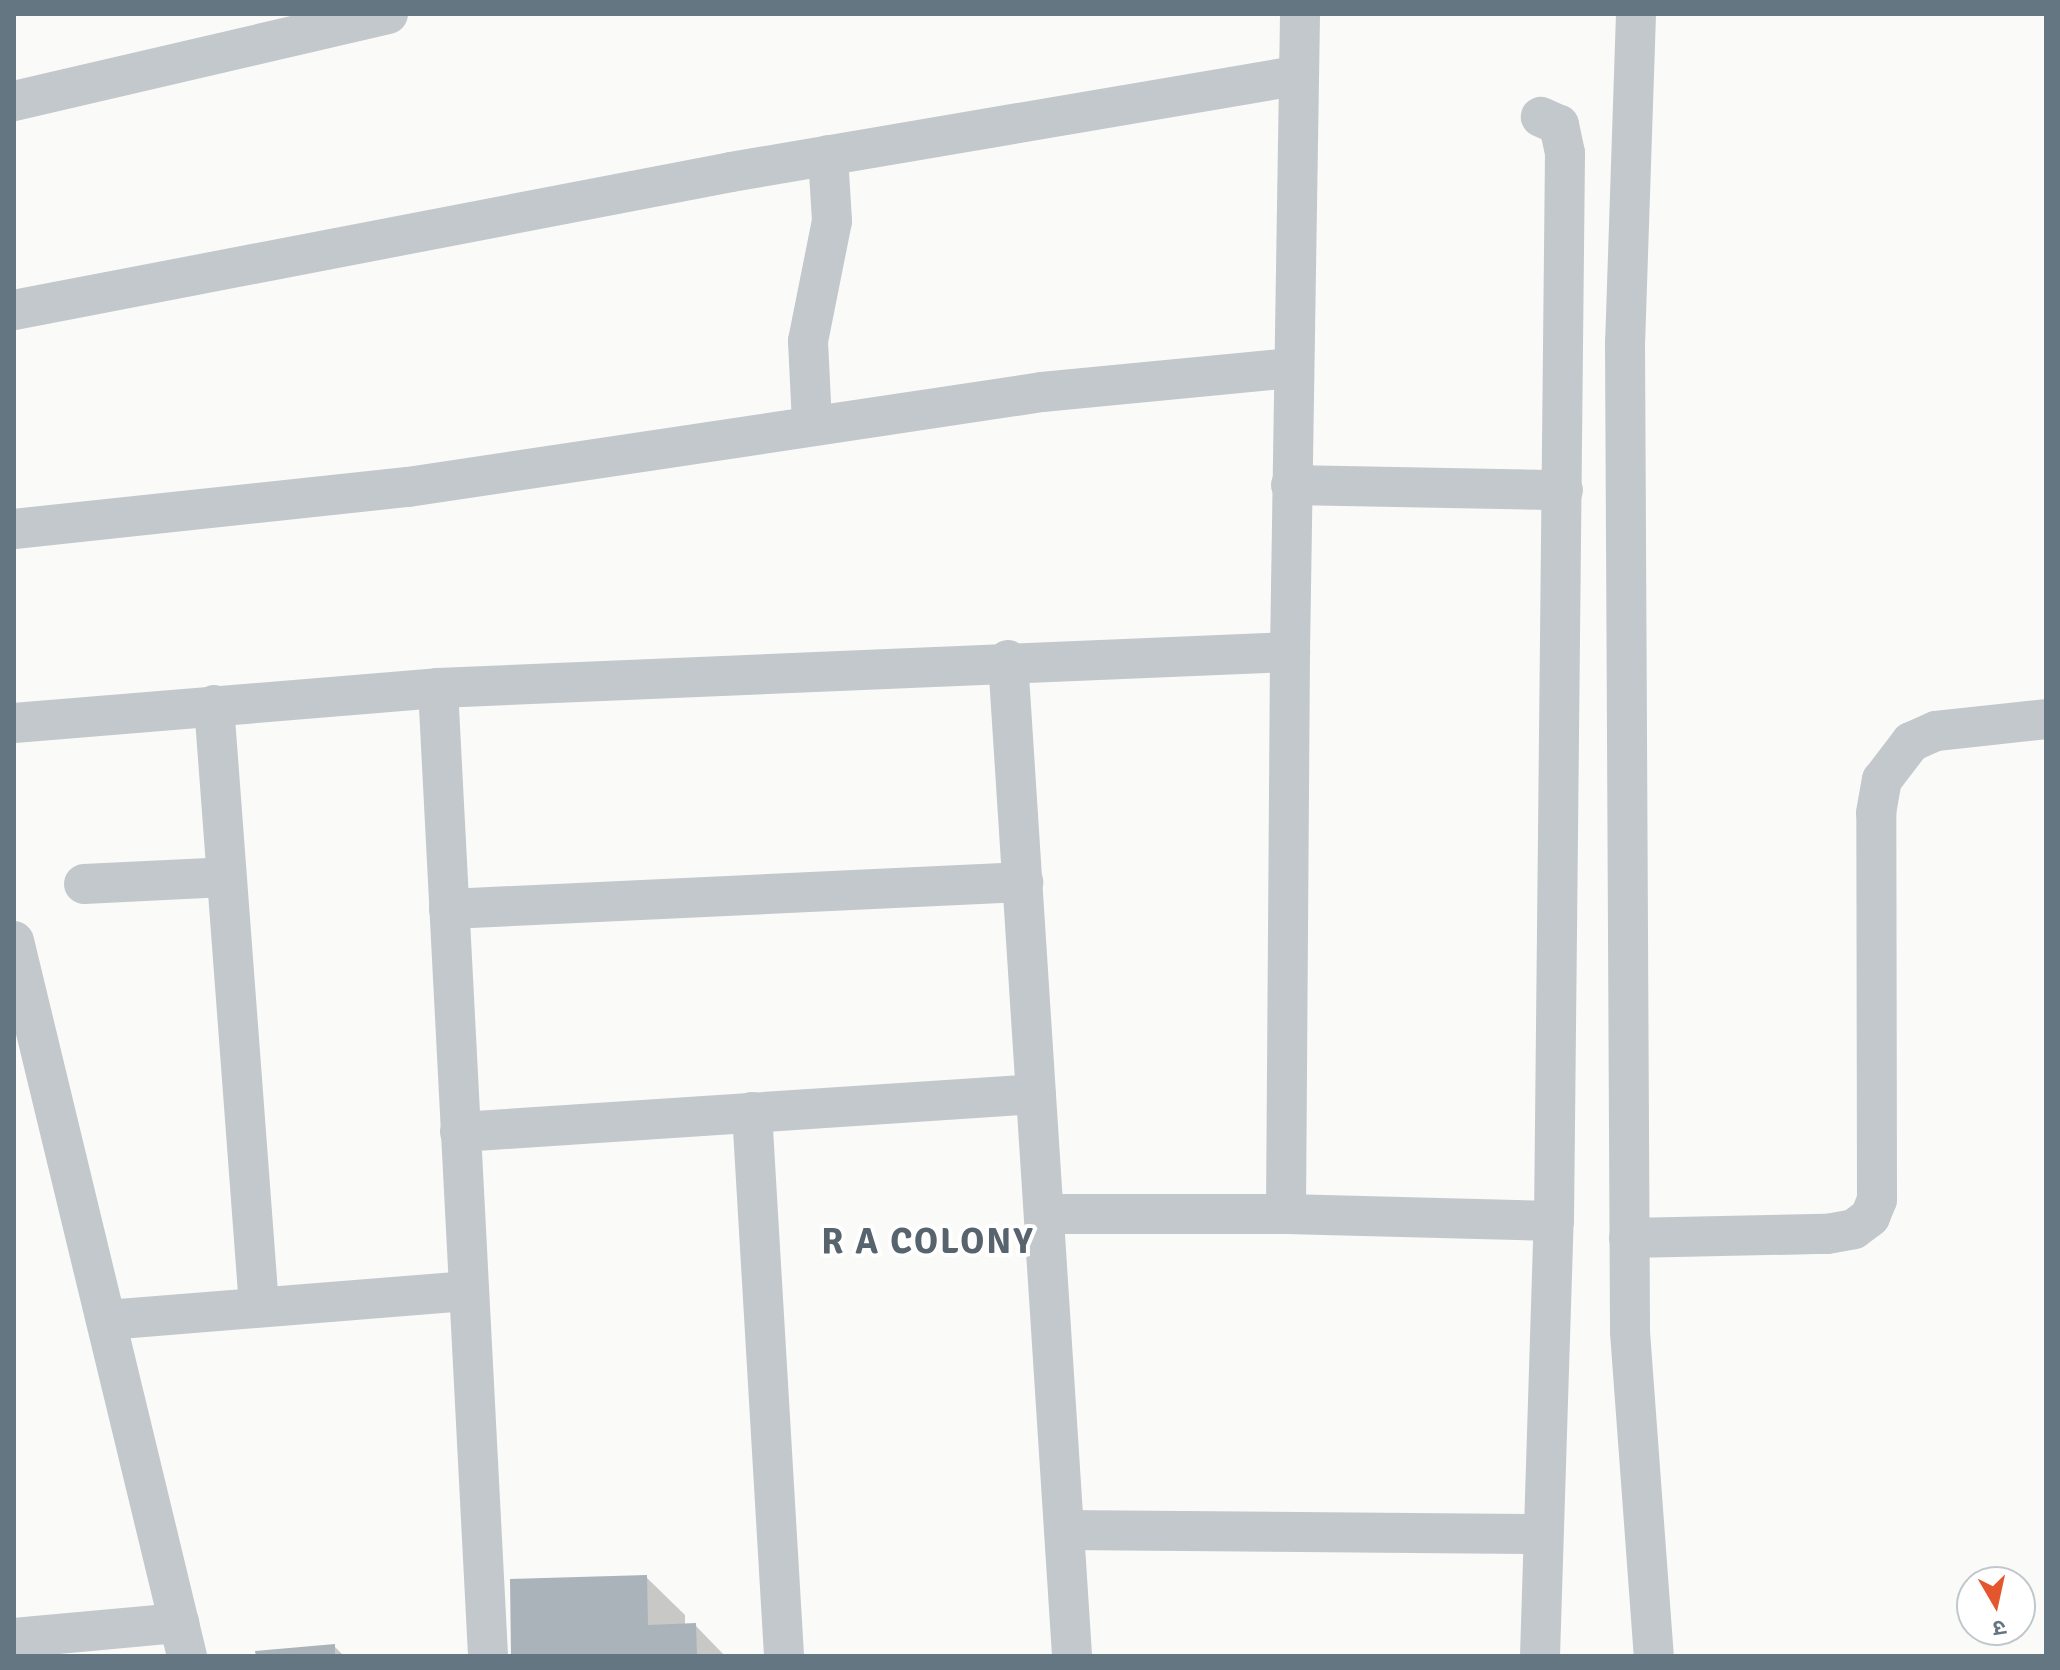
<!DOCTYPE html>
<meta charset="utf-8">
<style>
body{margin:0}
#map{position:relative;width:2060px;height:1670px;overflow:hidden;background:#fafaf8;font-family:Signika,"Noto Sans Devanagari",sans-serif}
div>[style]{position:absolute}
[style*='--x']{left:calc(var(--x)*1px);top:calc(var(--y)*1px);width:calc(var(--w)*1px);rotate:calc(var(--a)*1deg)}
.shadow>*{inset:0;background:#0003}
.building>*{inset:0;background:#aab3b9}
.minor>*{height:40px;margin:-20px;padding:0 20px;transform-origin:20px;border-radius:20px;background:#c3c8cc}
span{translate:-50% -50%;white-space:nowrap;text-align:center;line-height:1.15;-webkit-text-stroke:8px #fff;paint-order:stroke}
.district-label{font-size:36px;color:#57646e;font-weight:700;letter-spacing:2px}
.frame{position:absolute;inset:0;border:16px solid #657683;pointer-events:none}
.north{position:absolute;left:1956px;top:1566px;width:80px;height:80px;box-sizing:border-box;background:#fff;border:2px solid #c1c8cd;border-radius:50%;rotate:171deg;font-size:22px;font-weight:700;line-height:32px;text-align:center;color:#657683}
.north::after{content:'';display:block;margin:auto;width:28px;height:36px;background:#e4572e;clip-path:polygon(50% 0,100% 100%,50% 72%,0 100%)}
</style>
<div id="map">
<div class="shadow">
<i style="clip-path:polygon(646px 1577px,685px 1615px,685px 1626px,695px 1625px,725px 1656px,513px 1656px)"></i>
<i style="clip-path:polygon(334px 1646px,344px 1656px,258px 1656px)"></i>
</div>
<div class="building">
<i style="clip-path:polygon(647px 1575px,648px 1625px,696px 1623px,697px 1656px,511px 1656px,510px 1579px)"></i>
<i style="clip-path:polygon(335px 1644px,335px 1656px,256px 1656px,255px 1651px)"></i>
</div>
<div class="minor">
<i style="--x:1636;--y:14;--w:327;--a:91.9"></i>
<i style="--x:1625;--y:341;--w:991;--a:89.71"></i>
<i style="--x:1630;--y:1332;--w:325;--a:85.8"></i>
<i style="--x:14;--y:101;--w:384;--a:-13.1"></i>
<i style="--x:14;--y:310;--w:730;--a:-10.89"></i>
<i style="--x:731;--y:172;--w:572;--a:-9.66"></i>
<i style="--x:812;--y:423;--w:82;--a:-92.8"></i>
<i style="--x:808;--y:341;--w:122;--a:-78.7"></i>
<i style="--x:832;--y:221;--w:66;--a:-93.5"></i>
<i style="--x:1291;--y:485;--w:272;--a:1.1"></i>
<i style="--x:14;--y:529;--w:396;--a:-6.1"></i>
<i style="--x:408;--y:487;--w:641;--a:-8.52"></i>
<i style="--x:1042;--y:392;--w:251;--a:-5.5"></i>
<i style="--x:1290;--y:652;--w:638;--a:-89.1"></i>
<i style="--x:1008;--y:660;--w:998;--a:86.32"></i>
<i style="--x:438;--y:688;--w:969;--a:87.04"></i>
<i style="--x:214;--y:705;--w:603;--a:85.72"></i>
<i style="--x:14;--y:723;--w:425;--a:-4.7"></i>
<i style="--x:438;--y:688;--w:853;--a:-2.42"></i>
<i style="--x:1290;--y:652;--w:562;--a:90.41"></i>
<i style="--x:1286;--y:1214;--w:268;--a:1.5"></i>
<i style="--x:84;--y:884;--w:141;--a:-2.8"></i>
<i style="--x:449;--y:909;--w:575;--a:-2.69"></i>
<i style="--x:14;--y:941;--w:736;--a:76.4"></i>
<i style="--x:752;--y:1112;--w:545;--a:86.63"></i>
<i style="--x:460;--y:1132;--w:577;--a:-3.77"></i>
<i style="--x:1044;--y:1214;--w:242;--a:0"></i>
<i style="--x:1629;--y:1238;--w:198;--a:-1.2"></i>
<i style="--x:1827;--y:1234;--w:27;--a:-10"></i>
<i style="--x:1854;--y:1229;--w:20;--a:-37"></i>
<i style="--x:1870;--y:1217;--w:18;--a:-68"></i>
<i style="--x:1877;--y:1200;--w:387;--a:-90.1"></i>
<i style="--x:1876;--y:813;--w:34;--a:-80"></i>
<i style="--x:1882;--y:780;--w:48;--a:-52.7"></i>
<i style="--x:1911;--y:742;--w:27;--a:-24"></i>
<i style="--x:1936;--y:731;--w:111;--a:-6.2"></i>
<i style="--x:107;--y:1320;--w:363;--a:-4.6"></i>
<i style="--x:1064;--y:1530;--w:477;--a:0.5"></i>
<i style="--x:14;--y:1638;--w:166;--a:-5.2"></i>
<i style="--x:1540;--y:1656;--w:435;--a:-88.2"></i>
<i style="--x:1554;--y:1221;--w:1068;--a:-89.41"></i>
<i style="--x:1565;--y:153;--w:29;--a:-102"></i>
<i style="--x:1559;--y:125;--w:20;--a:-156"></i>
</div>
<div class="district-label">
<span style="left:928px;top:1242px">R A COLONY</span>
</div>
<div class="frame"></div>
<div class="north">उ</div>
</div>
